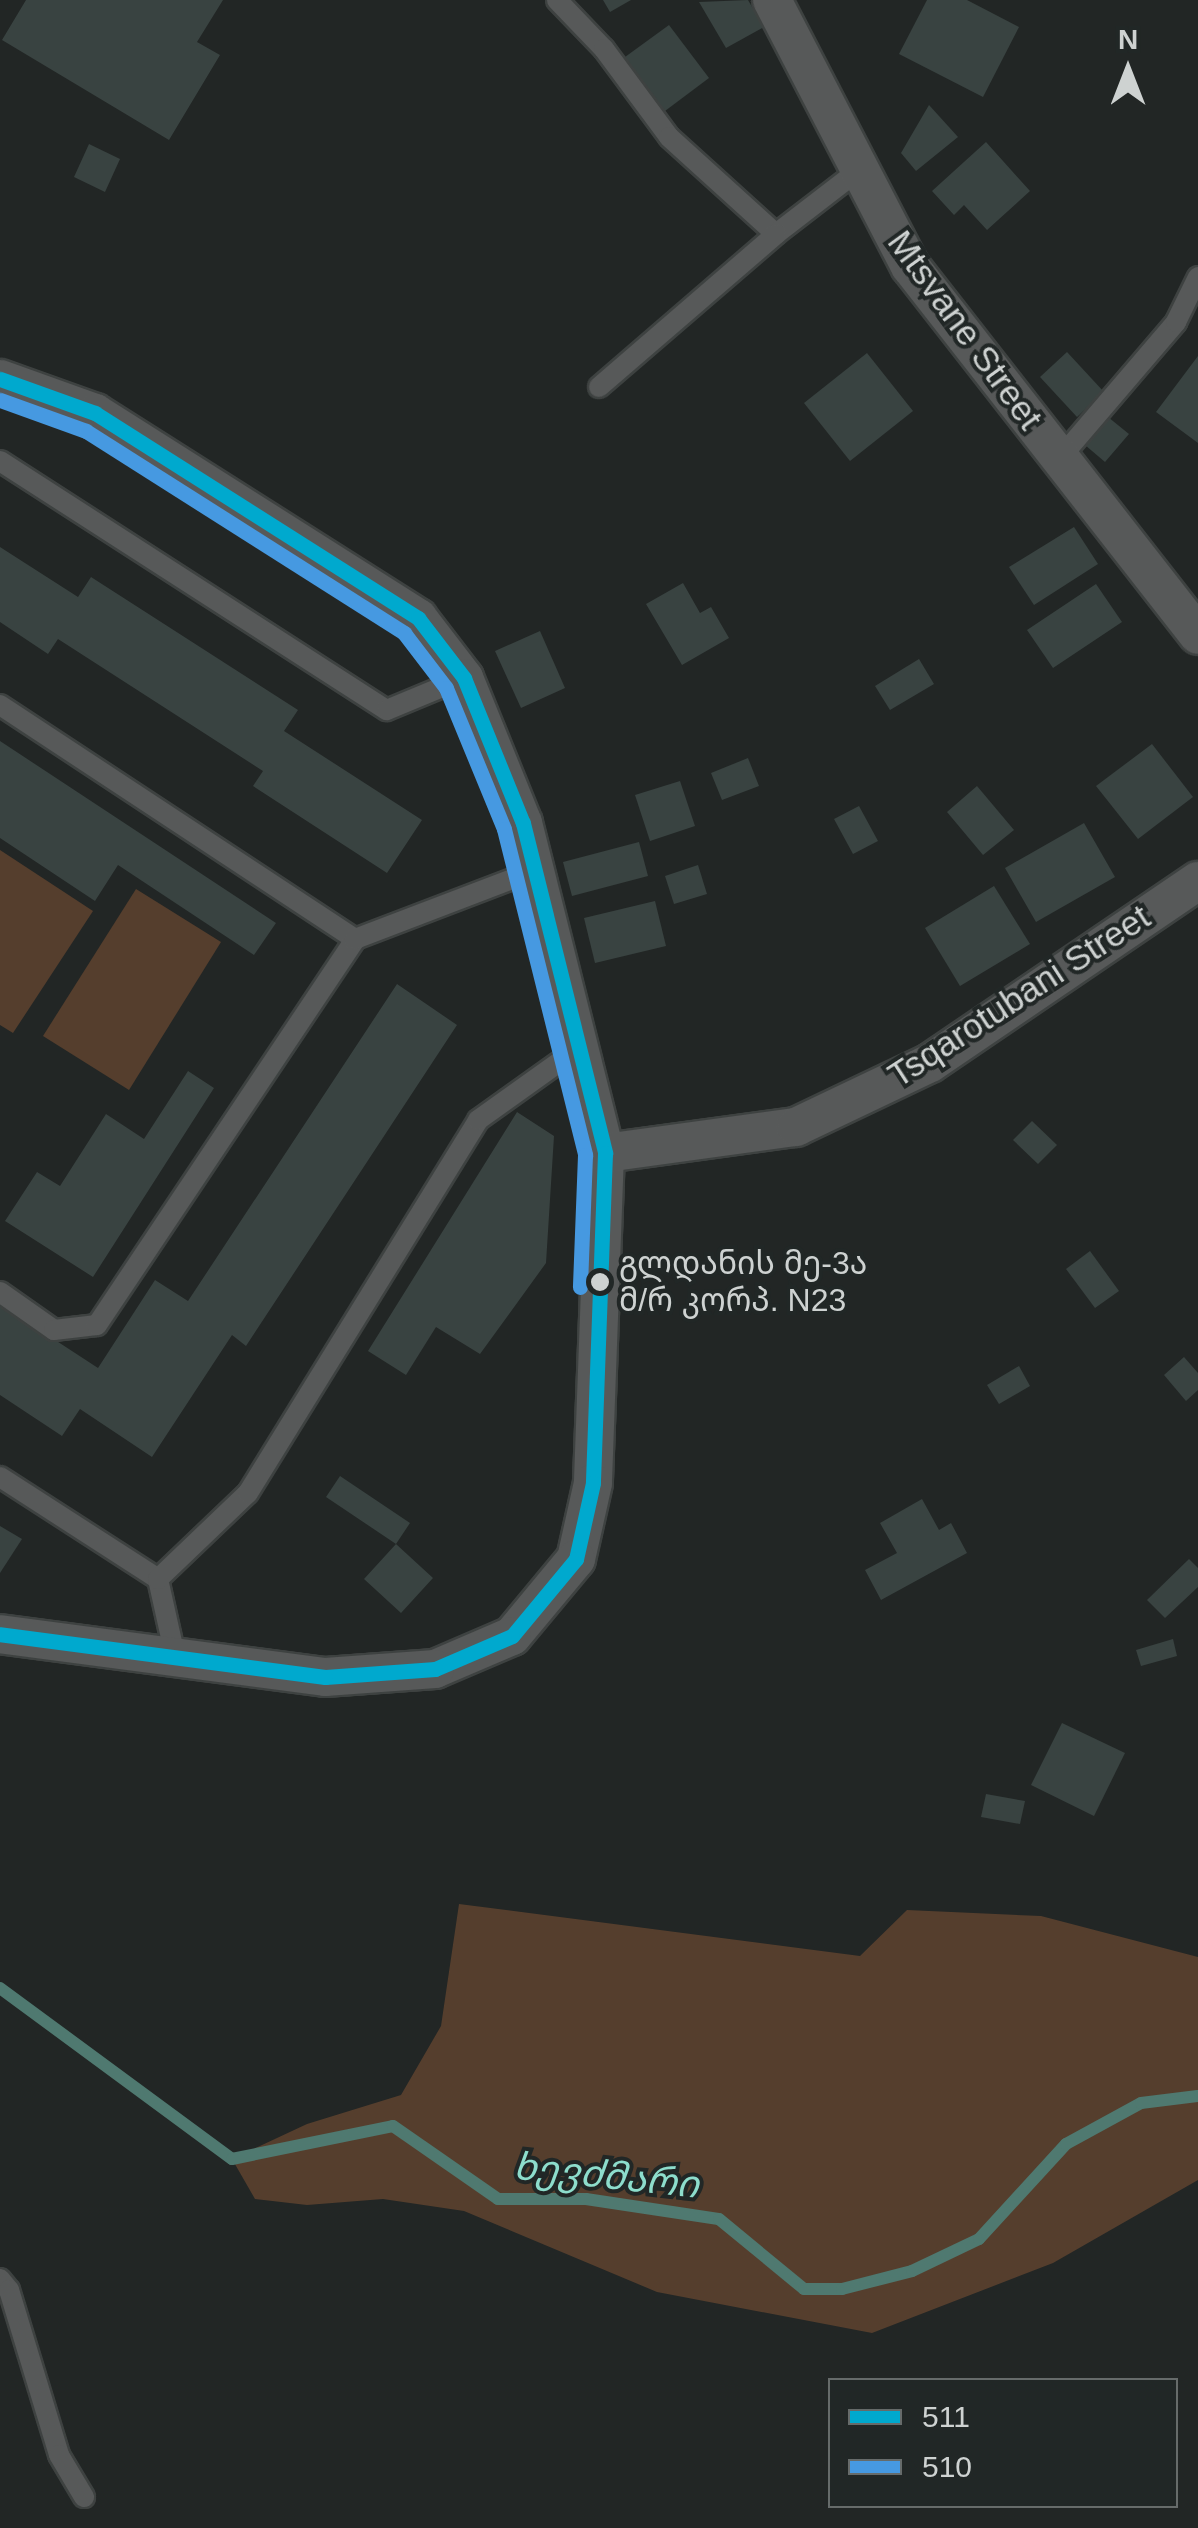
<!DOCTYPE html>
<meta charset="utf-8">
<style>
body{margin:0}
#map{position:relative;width:1198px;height:2528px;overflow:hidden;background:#222625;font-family:Helvetica,"Noto Sans Georgian",sans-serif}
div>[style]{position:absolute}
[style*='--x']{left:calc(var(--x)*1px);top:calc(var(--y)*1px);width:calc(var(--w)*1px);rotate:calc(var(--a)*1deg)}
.green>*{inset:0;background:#553e2d}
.stream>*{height:12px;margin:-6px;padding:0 6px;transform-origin:6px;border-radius:6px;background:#4f7970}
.building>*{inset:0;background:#394341}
.roads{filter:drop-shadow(2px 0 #3e4241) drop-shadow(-2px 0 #3e4241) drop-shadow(0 2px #3e4241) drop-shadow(0 -2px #3e4241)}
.lane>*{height:20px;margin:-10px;padding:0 10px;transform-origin:10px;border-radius:10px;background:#575959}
.street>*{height:38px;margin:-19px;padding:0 19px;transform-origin:19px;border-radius:19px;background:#575959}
.bus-1>*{height:15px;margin:-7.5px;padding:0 7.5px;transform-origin:7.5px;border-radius:7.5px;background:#00a9ce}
.bus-2>*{height:15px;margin:-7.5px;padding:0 7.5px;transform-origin:7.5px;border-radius:7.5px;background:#4699e1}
.dots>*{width:28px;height:28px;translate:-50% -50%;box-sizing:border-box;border:5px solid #212726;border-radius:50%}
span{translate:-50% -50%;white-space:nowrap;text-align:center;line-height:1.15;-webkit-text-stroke:8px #212726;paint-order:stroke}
.bus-label{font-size:32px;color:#ced2d1}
.left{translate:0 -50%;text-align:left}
.street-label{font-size:35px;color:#ced2d1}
.water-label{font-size:38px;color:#8dddcc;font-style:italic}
.legend{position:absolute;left:828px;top:2378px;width:350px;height:130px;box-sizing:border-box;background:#212726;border:2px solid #666b6a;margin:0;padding:12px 18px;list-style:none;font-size:30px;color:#ced2d1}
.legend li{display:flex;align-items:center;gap:20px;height:50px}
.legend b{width:50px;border:2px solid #666b6a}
.north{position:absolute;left:1078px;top:20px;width:100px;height:100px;-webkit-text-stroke:8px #212726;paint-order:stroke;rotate:0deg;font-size:28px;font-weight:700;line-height:40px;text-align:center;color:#ced2d1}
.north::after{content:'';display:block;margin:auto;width:35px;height:45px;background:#ced2d1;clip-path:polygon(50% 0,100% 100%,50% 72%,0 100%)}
</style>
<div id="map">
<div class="green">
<i style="clip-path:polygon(0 850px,93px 911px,13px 1033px,0 1025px)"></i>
<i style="clip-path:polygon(136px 889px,221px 942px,129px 1090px,43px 1036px)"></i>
<i style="clip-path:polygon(459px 1904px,860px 1956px,907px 1910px,1041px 1916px,1198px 1957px,1198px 2180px,1053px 2263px,872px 2333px,657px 2292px,464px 2211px,383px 2199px,307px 2205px,255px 2199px,232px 2159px,307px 2124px,401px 2095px,441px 2026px)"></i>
</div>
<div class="stream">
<i style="--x:0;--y:1988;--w:288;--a:36.4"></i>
<i style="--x:232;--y:2159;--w:164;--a:-11.6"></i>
<i style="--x:393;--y:2126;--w:128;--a:34.8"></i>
<i style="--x:498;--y:2199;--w:88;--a:0"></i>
<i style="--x:586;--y:2199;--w:134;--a:8.6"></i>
<i style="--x:719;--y:2219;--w:110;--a:39.5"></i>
<i style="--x:804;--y:2289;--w:38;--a:0"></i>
<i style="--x:842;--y:2289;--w:72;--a:-14.4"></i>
<i style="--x:912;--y:2271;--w:74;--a:-25.5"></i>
<i style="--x:979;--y:2239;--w:129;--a:-47.5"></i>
<i style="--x:1066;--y:2144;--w:85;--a:-28.7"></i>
<i style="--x:1141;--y:2103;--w:57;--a:-7"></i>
</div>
<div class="building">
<i style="clip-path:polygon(26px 0,223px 0,197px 42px,220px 55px,169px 140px,2px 40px)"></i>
<i style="clip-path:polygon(603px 0,631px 0,610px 12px)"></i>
<i style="clip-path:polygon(748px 0,764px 27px,726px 48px,699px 2px)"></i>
<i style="clip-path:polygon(927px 0,967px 0,1019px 27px,983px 97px,899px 54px)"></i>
<i style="clip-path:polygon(669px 25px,709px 78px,665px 111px,625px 57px)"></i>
<i style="clip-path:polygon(929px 105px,958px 137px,916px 171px,901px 153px)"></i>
<i style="clip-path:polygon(986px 142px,1030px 191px,987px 230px,964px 205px,954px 215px,932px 191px)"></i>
<i style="clip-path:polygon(89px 144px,120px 159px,105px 192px,74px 177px)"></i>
<i style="clip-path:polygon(1067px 352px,1104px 392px,1077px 417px,1040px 377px)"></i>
<i style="clip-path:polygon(867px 353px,913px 411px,850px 461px,804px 403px)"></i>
<i style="clip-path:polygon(1198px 356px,1198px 443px,1156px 412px)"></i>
<i style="clip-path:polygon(1108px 417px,1129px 434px,1105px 462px,1085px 445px)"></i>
<i style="clip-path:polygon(1074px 527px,1098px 564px,1034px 605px,1009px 567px)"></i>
<i style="clip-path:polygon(0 547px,78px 597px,91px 577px,298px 710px,284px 731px,422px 820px,387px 873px,253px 786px,263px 771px,58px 639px,48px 654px,0 622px)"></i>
<i style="clip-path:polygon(683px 583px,700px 613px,711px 607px,729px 638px,682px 665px,646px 604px)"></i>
<i style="clip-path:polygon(1096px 584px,1122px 622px,1053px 668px,1027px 630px)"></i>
<i style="clip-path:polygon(540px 631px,565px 688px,521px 708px,495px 651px)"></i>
<i style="clip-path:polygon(919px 659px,934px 684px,890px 710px,875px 686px)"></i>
<i style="clip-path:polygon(0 741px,276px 923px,254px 955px,118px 865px,95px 901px,0 838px)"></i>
<i style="clip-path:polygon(1152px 744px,1193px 797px,1138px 839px,1096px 786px)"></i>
<i style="clip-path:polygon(748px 758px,759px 786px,722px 800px,711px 773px)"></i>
<i style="clip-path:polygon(680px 781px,695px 826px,650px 841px,635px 795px)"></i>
<i style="clip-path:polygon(977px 786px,1014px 830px,983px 855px,947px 812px)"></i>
<i style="clip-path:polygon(859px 806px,878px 841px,853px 854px,834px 819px)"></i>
<i style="clip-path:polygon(1084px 823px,1115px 877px,1036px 922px,1005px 868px)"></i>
<i style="clip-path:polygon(639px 842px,648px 876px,572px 896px,563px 862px)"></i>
<i style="clip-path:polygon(698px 865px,707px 894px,674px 904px,665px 876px)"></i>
<i style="clip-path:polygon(994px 886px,1030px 944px,960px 986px,925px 928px)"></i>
<i style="clip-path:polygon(655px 901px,666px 946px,595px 963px,584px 918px)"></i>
<i style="clip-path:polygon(397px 984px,457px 1025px,246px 1346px,232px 1335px,152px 1457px,80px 1409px,62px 1436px,0 1395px,0 1304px,98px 1368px,155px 1280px,188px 1301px)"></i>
<i style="clip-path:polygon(188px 1071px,214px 1088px,93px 1277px,5px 1221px,37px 1172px,60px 1186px,106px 1114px,144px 1139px)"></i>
<i style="clip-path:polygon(517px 1112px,554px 1136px,546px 1263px,480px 1354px,436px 1327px,406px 1375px,368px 1351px)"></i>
<i style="clip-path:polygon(1032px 1121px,1057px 1145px,1038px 1164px,1013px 1140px)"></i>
<i style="clip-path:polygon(1090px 1251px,1119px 1291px,1095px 1308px,1066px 1269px)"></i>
<i style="clip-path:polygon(1184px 1357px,1198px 1373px,1198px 1390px,1186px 1401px,1164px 1375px)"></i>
<i style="clip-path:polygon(1019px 1366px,1030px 1386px,999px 1404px,987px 1385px)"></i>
<i style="clip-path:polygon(340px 1476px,410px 1523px,396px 1544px,433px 1578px,401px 1613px,364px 1579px,396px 1544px,326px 1497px)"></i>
<i style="clip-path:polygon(922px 1499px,939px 1530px,951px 1523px,967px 1553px,881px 1600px,865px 1570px,897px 1553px,880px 1523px)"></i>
<i style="clip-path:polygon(0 1526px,22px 1539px,0 1573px)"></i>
<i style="clip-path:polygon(1189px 1559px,1198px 1568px,1198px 1587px,1165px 1618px,1147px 1600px)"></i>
<i style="clip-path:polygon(1173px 1639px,1177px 1656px,1141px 1666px,1136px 1650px)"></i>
<i style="clip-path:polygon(1062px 1723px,1125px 1753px,1094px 1816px,1031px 1785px)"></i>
<i style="clip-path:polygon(986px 1794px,1025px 1801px,1020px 1824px,981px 1817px)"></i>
</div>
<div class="roads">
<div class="lane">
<i style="--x:557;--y:0;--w:68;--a:46.2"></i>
<i style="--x:604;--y:49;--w:109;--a:53.5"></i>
<i style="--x:669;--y:137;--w:144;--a:42.2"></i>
<i style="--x:776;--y:234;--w:105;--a:-37.6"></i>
<i style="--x:599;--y:387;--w:234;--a:-40.8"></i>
<i style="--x:1060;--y:458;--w:179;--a:-49.5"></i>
<i style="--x:1176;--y:322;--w:50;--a:-63.9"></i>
<i style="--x:0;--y:461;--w:460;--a:32.8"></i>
<i style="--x:387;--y:710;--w:83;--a:-22.6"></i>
<i style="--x:0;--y:705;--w:425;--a:33.4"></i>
<i style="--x:0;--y:1292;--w:66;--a:35.1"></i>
<i style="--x:54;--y:1330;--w:43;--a:-6.6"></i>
<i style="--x:97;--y:1325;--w:464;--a:-56.2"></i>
<i style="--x:355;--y:939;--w:194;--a:-20.9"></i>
<i style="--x:0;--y:1477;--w:188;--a:32.8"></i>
<i style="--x:158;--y:1579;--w:83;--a:77.5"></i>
<i style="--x:158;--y:1579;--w:124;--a:-43.7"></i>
<i style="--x:248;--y:1493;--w:438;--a:-58.3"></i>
<i style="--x:478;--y:1120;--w:124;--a:-35.5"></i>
<i style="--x:0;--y:2279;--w:14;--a:51"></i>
<i style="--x:9;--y:2290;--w:172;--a:73.1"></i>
<i style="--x:59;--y:2455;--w:49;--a:59.2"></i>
</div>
<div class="street">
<i style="--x:772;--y:0;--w:300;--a:62.6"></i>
<i style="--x:910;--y:266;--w:468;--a:52"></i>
<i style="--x:0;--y:379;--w:101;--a:19.7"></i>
<i style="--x:95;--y:413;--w:383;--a:32.4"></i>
<i style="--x:418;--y:618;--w:76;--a:52.5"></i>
<i style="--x:464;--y:678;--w:157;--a:67.9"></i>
<i style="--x:523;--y:823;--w:340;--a:76"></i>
<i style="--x:605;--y:1153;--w:330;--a:92.1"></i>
<i style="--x:593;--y:1483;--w:78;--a:102.6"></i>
<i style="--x:576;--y:1559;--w:100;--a:129.7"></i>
<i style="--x:512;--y:1636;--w:84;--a:156.8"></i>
<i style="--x:435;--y:1669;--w:110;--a:175.8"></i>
<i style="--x:325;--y:1677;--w:328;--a:-172.5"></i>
<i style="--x:605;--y:1153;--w:193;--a:-7.8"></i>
<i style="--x:796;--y:1127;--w:148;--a:-25.5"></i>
<i style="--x:930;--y:1063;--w:324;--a:-34.2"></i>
</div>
</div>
<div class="bus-1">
<i style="--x:0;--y:379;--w:101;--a:19.7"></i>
<i style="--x:95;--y:413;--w:383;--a:32.4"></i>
<i style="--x:418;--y:618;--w:76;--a:52.5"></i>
<i style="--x:464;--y:678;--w:157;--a:67.9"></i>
<i style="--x:523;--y:823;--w:340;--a:76"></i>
<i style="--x:605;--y:1153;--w:330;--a:92.1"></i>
<i style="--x:593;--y:1483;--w:78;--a:102.6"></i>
<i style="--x:576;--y:1559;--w:100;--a:129.7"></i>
<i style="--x:512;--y:1636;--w:84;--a:156.8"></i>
<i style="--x:435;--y:1669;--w:110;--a:175.8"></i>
<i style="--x:325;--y:1677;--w:328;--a:-172.5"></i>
</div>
<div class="bus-2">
<i style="--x:0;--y:400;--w:91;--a:19.8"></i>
<i style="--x:86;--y:431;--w:377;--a:32.4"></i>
<i style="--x:404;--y:633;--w:69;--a:52.6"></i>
<i style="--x:446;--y:688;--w:152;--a:67.6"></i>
<i style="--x:504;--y:829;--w:336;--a:76"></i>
<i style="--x:585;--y:1155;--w:132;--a:92.2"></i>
</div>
<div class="dots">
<i style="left:600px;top:1282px;background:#ced2d1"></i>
</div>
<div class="bus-label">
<span class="left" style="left:619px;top:1282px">გლდანის მე-3ა<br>მ/რ კორპ. N23</span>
</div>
<div class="street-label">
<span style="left:965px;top:330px;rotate:54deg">Mtsvane Street</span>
<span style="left:1019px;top:996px;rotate:-33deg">Tsqarotubani Street</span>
</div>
<div class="water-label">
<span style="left:606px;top:2176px;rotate:6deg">ხევძმარი</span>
</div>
<ul class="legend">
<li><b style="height:12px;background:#00a9ce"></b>511</li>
<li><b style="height:12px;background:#4699e1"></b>510</li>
</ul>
<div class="north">N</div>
</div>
